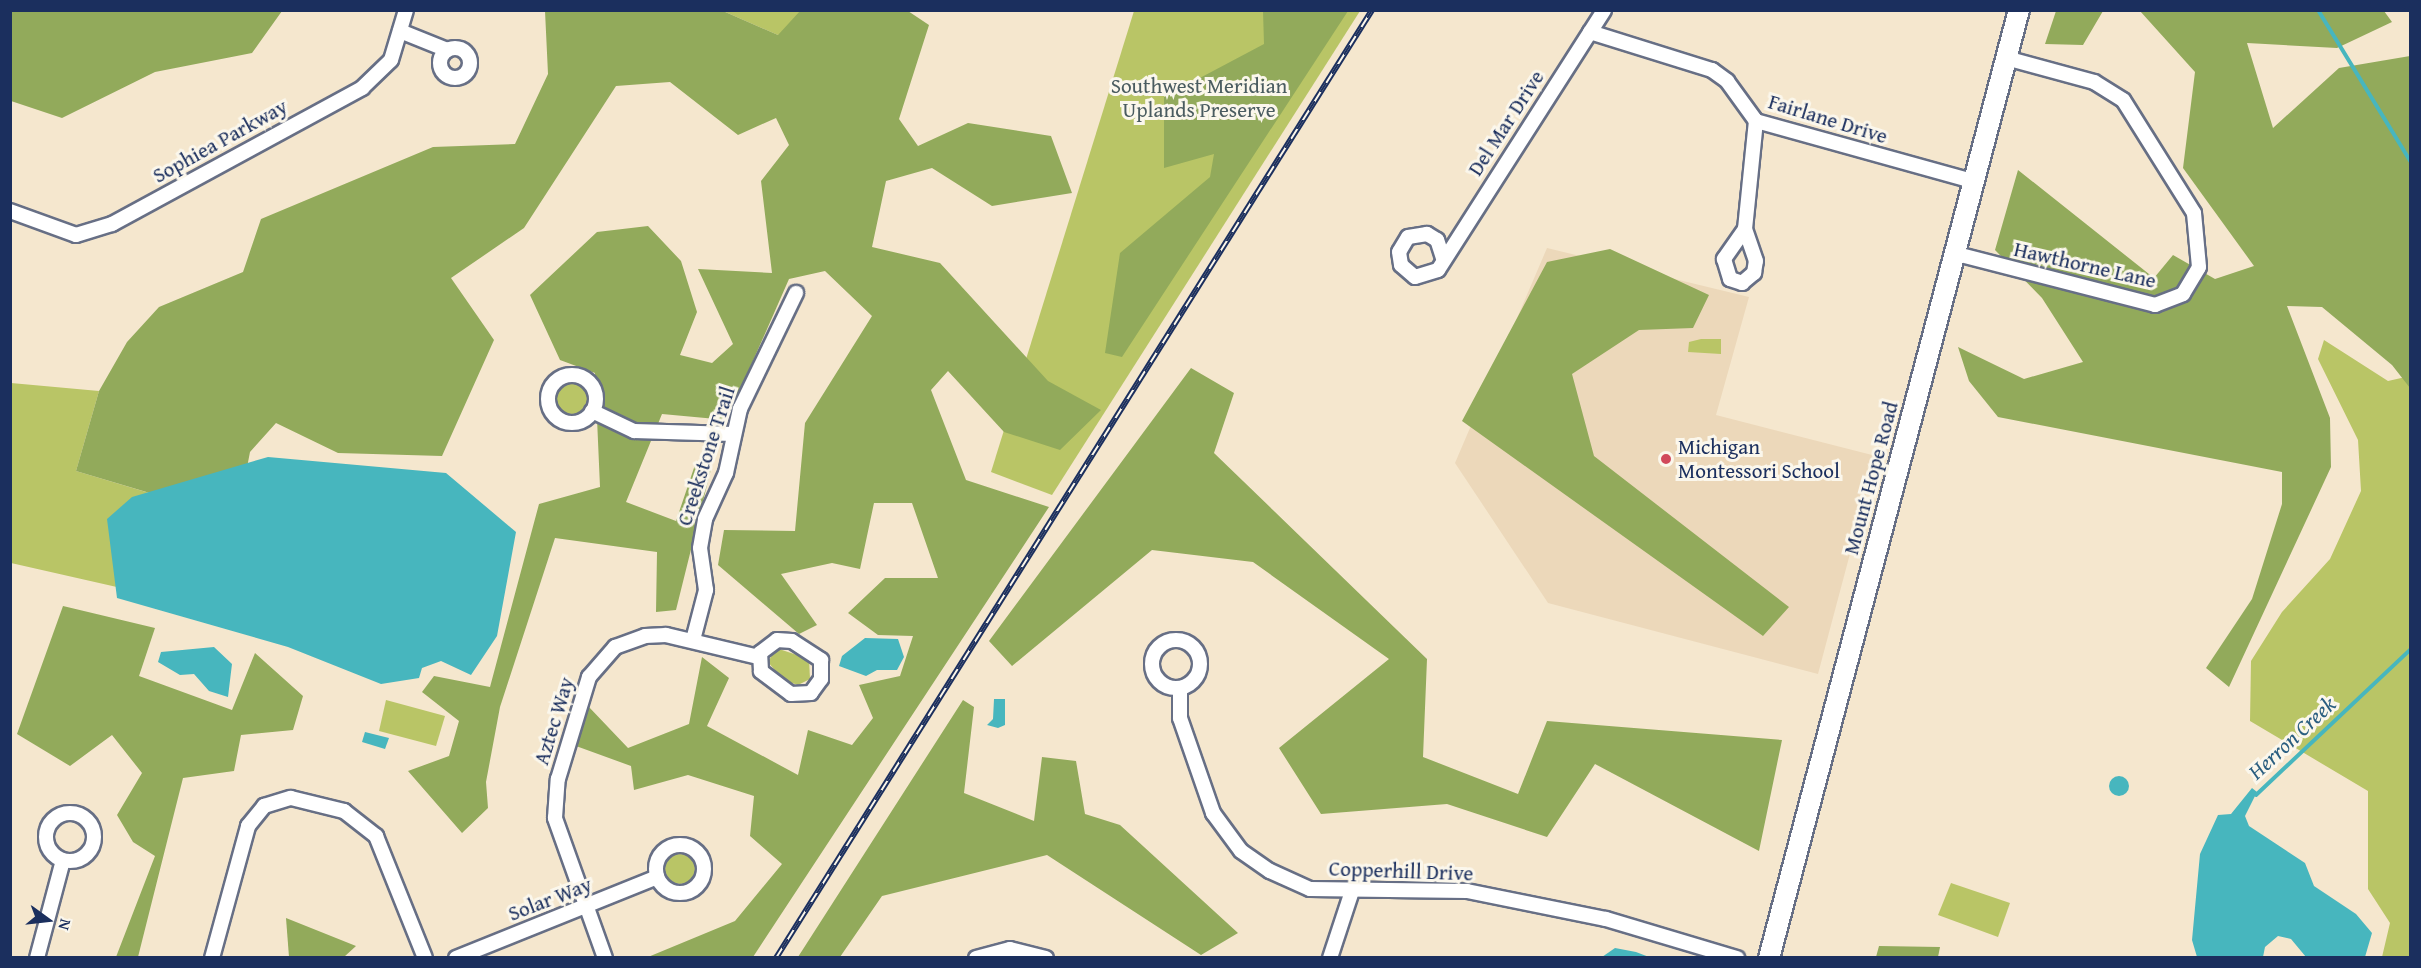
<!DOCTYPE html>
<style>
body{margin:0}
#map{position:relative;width:2421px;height:968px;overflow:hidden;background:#f5e7ce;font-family:"Gentium Book Plus",serif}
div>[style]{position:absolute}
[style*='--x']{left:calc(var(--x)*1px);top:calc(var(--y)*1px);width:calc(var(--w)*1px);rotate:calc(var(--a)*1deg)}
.built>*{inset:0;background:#ecd8ba}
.green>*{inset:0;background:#b9c566}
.round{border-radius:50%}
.forest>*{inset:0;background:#92aa5b}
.water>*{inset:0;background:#47b6be}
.stream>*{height:4px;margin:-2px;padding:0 2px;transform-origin:2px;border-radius:2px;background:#47b6be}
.roads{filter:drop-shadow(2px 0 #676f85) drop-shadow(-2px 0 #676f85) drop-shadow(0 2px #676f85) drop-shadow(0 -2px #676f85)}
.street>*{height:14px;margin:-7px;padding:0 7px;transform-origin:7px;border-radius:7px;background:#fff}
.street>.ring{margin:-7px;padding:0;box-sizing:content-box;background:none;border:14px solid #fff;border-radius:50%}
.secondary>*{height:20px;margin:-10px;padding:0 10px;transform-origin:10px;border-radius:10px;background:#fff}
.rail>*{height:6px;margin-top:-3px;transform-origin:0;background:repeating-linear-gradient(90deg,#fbf7ec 0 11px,#1b2f5e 0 22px);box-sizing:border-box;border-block:2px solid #1b2f5e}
.dots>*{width:16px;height:16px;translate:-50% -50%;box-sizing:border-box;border:3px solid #fbf7ec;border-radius:50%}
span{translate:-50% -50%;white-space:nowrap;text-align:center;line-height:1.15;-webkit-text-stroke:6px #fbf7ec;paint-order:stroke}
.park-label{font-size:21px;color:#4a5c60}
.street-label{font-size:21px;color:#1b2f5e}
.poi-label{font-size:21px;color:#1b2f5e}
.left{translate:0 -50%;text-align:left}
.water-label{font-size:22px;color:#2a5e80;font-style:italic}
.frame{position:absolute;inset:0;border:12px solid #1b2f5e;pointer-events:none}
.north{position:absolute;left:18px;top:890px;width:60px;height:60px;-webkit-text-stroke:4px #fbf7ec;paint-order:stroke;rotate:105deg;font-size:16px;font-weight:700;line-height:24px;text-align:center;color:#1b2f5e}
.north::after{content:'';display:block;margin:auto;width:21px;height:27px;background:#1b2f5e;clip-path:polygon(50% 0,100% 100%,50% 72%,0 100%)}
</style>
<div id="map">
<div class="built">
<i style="clip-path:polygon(1547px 248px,1749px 297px,1716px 415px,1876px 456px,1818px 674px,1548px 603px,1455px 463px)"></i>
</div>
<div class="green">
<i style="clip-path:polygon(723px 11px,891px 11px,778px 35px)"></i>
<i style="clip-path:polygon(1134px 11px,1360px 11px,1052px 495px,991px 472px)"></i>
<i style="clip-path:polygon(1701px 339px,1721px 339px,1721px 354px,1688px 352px,1689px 342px)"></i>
<i style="clip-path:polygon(2324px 340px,2388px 381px,2410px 376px,2410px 957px,2382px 957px,2390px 923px,2368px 889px,2368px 791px,2250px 721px,2251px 661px,2282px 612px,2330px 559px,2361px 491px,2358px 440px,2318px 359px)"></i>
<i class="round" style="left:556px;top:382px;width:32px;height:32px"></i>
<i style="clip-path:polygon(11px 383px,99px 391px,76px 471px,156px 495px,130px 590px,11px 563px)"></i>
<i style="clip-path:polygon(776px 648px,809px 659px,810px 679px,798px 685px,783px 680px,768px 662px)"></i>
<i style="clip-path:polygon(386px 700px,445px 716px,436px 746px,379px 731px)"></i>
<i class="round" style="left:665px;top:854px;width:30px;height:30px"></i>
<i style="clip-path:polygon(1951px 883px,2010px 903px,1998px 937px,1938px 915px)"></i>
</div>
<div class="forest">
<i style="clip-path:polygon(11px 10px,282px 10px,282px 11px,252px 53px,155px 72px,62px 118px,11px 101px)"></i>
<i style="clip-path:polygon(545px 11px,723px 11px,778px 35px,800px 11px,908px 11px,929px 25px,899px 119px,918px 146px,968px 123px,1051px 136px,1072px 193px,992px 206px,932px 168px,886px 181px,872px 247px,940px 263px,1048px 381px,1101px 410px,1060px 450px,1004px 432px,948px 371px,931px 390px,966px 480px,1049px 507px,753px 957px,648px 957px,735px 921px,782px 864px,750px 836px,754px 796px,688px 775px,634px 790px,631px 766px,576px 746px,588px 706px,628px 748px,689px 724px,702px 657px,729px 678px,707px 726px,798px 775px,808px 730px,852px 745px,873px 718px,859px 685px,900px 676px,913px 636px,878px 635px,848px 613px,885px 578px,938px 578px,912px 503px,874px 503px,860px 569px,832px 563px,781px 574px,817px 625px,799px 634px,718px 565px,724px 530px,795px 531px,805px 423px,872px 316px,825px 271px,789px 279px,727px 420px,662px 414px,626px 502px,676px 521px,696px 462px,711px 469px,676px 610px,656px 612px,657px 552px,555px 538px,500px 707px,486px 782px,488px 808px,462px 833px,408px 771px,449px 756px,459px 721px,422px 692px,434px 676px,490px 687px,539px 504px,600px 487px,595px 373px,560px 360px,530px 295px,597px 232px,648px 226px,681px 261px,697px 312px,680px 355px,712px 363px,733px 344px,698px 269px,772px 273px,761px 181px,789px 145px,776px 118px,738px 135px,670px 82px,616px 86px,524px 228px,451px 278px,494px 340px,442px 456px,338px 453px,276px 423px,250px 452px,237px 519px,76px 471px,99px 391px,127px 342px,159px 307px,243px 272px,261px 219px,433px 147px,515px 144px,548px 74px)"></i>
<i style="clip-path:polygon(1263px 11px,1348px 11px,1122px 357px,1105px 353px,1120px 253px,1210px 177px,1214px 154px,1164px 168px,1164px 97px,1264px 44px)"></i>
<i style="clip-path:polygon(2056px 11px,2056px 10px,2103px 11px,2083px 45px,2045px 44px)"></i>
<i style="clip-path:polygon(2140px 11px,2384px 11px,2392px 22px,2337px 48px,2247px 43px,2273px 128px,2339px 68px,2410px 56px,2410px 388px,2392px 365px,2322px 307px,2287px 306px,2330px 418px,2331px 467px,2229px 687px,2206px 668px,2252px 599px,2282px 504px,2282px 472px,1998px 417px,1969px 381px,1958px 347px,2024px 379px,2083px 362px,2042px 298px,1995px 250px,2018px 170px,2154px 278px,2173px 255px,2215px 279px,2254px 266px,2183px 168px,2195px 72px)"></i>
<i style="clip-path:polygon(1610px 249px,1709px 295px,1693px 328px,1639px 330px,1572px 374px,1594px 456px,1789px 607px,1763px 636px,1462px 421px,1547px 262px)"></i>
<i style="clip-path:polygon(1191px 368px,1234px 393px,1214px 453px,1427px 659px,1423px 757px,1518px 794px,1547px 721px,1782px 740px,1759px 851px,1595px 764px,1547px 837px,1447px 804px,1321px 814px,1279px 748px,1389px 659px,1253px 562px,1152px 550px,1012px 666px,989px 641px)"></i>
<i style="clip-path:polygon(63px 606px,155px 628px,139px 676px,232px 710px,255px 653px,303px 696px,293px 730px,241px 735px,234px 771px,183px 778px,138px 957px,116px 957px,155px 856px,133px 842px,117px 815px,142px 773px,112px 735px,70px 766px,17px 734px)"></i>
<i style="clip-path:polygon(963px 700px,974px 707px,964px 793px,1034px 821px,1042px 757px,1076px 761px,1085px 814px,1120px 825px,1238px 933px,1201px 955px,1047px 855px,882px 896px,840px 957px,798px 957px)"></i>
<i style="clip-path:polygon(286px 918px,356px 946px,344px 957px,289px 957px)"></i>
<i style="clip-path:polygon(1879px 946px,1940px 947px,1938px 957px,1876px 957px)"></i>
</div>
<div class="water">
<i style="clip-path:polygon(268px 457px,446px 473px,516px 532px,497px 636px,471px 675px,441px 661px,422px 668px,419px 678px,381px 684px,288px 647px,117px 598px,107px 519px,132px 497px)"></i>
<i style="clip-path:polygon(865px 638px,898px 639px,904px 657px,897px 670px,877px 670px,866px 676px,839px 666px,842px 656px)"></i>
<i style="clip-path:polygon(214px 647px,232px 664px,228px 697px,209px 691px,194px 674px,180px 675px,158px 662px,161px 652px)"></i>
<i style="clip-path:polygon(994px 699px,1005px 699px,1005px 725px,998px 728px,987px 725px,993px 719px)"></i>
<i style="clip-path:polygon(365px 732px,389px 738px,385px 749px,362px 742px)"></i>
<i class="round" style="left:2109px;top:776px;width:20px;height:20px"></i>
<i style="clip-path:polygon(2252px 788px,2257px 792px,2245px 816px,2249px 826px,2305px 863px,2314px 886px,2356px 914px,2372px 933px,2365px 957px,2306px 957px,2291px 939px,2278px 936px,2265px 947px,2263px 957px,2197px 957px,2192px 940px,2200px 854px,2218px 815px,2231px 814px)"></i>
<i style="clip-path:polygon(1615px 948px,1636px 952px,1649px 957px,1602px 957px)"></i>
</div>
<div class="stream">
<i style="--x:2318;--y:10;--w:177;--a:58.6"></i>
<i style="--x:2256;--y:795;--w:212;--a:-43.3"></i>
</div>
<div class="roads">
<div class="street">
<i style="--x:400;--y:31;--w:51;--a:22"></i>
<i style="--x:1590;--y:32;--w:128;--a:17.3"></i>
<i style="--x:1712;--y:70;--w:19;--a:36"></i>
<i style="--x:1727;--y:81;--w:49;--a:54.1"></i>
<i style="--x:1756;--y:121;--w:225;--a:15.5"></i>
<i class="ring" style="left:440px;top:48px;width:16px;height:16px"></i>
<i style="--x:10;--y:211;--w:70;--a:20"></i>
<i style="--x:76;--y:235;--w:38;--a:-17"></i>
<i style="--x:112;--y:224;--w:285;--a:-28.5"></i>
<i style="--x:362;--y:88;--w:40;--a:-44"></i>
<i style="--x:391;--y:60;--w:52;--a:-73.3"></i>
<i style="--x:1745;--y:229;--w:37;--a:125"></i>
<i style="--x:1724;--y:259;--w:21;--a:73"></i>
<i style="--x:1730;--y:279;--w:13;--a:18"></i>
<i style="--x:1742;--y:283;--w:16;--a:-40"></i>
<i style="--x:1754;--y:273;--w:12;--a:-81"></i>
<i style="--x:1756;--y:261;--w:34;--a:-109"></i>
<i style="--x:1745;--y:229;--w:109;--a:-84.2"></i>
<i style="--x:1953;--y:253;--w:209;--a:14.4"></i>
<i style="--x:2155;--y:305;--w:30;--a:-21"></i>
<i style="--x:2183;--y:294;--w:31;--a:-59"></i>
<i style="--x:2199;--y:267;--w:54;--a:-95.3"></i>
<i style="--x:2194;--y:213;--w:133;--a:-122.1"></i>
<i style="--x:2123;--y:100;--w:34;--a:-148"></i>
<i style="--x:2094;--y:82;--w:91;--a:-164.7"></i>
<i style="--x:1443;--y:258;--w:19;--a:-108"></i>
<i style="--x:1437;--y:240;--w:12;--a:-149"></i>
<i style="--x:1427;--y:234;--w:19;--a:171"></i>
<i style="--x:1408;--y:237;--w:17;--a:121"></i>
<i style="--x:1399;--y:252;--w:13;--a:81"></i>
<i style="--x:1401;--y:265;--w:18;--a:41"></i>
<i style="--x:1415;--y:277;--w:24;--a:-17"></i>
<i style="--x:1438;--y:270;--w:308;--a:-57.4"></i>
<i class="ring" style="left:548px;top:375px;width:34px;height:34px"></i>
<i style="--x:592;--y:411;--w:47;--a:25.5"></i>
<i style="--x:634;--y:431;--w:99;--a:1.7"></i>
<i style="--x:693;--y:640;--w:52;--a:-75.4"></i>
<i style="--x:706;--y:590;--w:42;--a:-98.1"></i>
<i style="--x:700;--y:548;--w:29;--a:-80"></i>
<i style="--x:705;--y:519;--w:51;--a:-65.5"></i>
<i style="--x:726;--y:473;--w:66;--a:-77.7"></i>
<i style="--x:740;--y:409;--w:129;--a:-64.2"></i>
<i style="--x:777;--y:640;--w:15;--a:4"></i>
<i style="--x:792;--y:641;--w:35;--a:33"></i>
<i style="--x:821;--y:660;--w:19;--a:90"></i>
<i style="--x:821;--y:679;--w:17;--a:126"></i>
<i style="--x:811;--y:693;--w:20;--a:177"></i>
<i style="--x:791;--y:694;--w:38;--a:-143"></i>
<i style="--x:761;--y:671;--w:18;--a:-93"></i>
<i style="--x:760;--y:653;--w:21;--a:-37"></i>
<i class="ring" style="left:1152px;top:640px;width:34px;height:34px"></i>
<i style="--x:1180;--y:690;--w:28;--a:90"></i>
<i style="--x:1180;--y:718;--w:101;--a:70.8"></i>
<i style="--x:1213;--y:813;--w:47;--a:53.6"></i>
<i style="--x:1241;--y:851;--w:35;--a:35"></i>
<i style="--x:1270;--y:871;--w:44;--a:24.2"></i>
<i style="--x:1310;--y:889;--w:157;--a:0.7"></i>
<i style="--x:1467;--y:891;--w:142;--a:11.4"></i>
<i style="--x:1606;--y:919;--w:137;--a:16.6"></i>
<i class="ring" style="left:46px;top:813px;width:34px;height:34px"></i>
<i class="ring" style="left:656px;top:845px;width:34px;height:34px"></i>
<i style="--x:37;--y:958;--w:101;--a:-75.1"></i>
<i style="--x:212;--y:958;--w:137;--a:-74.7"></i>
<i style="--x:248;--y:826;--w:26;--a:-51"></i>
<i style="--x:264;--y:806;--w:28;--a:-17"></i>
<i style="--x:291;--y:798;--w:55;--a:13.8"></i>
<i style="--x:344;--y:811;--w:41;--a:38"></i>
<i style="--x:376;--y:836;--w:131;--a:68.1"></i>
<i style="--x:456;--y:958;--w:217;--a:-21.9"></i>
<i style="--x:605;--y:958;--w:149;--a:-109.7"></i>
<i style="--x:555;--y:818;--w:39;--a:-86"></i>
<i style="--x:558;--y:779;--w:107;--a:-73.1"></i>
<i style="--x:589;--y:677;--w:40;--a:-49"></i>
<i style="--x:615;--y:647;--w:32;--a:-20"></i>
<i style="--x:645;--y:636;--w:21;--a:-3"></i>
<i style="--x:666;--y:635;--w:95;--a:13.4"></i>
<i style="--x:976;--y:958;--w:35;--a:-15"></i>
<i style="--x:1010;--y:949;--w:37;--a:14"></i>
<i style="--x:1330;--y:958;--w:71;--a:-71.8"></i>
</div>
<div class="secondary">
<i style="--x:1769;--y:958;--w:980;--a:-75.23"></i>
</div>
</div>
<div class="rail">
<i style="--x:776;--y:958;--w:1120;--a:-57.84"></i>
</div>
<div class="dots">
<i style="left:1666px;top:459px;background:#d1495b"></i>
</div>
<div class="park-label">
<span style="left:1199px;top:98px">Southwest Meridian<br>Uplands Preserve</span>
</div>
<div class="street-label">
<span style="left:1828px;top:119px;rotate:17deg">Fairlane Drive</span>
<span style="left:1506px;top:123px;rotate:-57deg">Del Mar Drive</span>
<span style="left:220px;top:141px;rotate:-29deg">Sophiea Parkway</span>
<span style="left:2085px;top:265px;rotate:13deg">Hawthorne Lane</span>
<span style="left:706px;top:456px;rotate:-72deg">Creekstone Trail</span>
<span style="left:1871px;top:478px;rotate:-75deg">Mount Hope Road</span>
<span style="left:554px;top:721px;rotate:-73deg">Aztec Way</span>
<span style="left:1401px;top:871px;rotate:2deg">Copperhill Drive</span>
<span style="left:550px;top:899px;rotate:-21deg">Solar Way</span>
</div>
<div class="poi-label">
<span class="left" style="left:1678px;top:459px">Michigan<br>Montessori School</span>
</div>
<div class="water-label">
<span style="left:2292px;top:738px;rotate:-43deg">Herron Creek</span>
</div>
<div class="frame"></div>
<div class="north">N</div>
</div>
